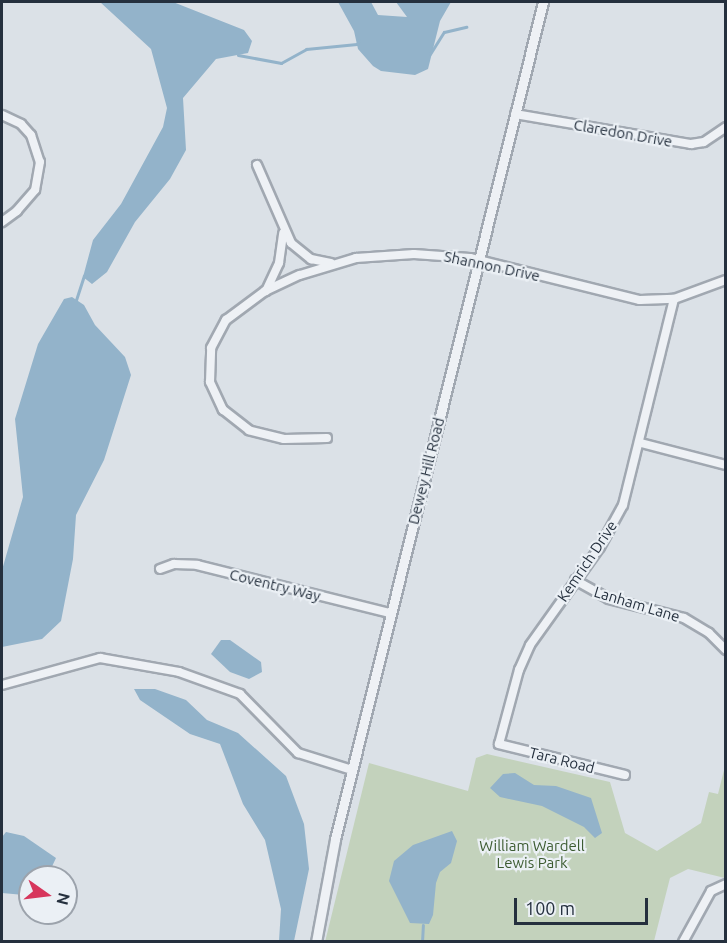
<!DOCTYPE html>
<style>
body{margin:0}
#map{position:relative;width:727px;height:943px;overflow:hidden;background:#dbe1e7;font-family:Ubuntu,sans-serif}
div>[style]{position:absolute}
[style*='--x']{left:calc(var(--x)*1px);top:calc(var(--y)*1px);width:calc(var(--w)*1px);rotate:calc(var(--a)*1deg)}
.green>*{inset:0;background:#c3d2bc}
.water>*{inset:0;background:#93b3ca}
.stream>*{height:3px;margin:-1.5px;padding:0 1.5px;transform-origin:1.5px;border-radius:1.5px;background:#93b3ca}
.roads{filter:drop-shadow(2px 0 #a1a8b1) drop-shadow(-2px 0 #a1a8b1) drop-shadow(0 2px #a1a8b1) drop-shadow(0 -2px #a1a8b1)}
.minor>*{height:8px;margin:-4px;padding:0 4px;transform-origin:4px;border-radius:4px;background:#eef1f5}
.tertiary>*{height:9px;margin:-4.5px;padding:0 4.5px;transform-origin:4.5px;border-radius:4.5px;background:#eef1f5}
span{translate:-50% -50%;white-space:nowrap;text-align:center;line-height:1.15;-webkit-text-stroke:4.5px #ebf0f5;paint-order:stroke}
.street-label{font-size:15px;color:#25303e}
.park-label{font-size:15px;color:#3c5b31}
.frame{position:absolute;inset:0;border:3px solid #25303e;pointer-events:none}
.north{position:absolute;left:18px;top:865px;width:60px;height:60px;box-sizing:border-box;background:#ebf0f5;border:2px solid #9ca3ac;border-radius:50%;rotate:104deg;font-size:16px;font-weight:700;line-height:24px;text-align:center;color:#25303e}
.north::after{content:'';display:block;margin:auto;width:21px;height:27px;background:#d7365c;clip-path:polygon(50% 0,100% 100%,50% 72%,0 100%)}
.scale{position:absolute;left:514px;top:898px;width:134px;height:27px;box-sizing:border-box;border:3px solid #25303e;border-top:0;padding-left:8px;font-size:18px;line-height:21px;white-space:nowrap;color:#25303e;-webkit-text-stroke:4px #ebf0f5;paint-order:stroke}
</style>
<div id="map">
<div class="green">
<i style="clip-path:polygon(487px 754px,610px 782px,625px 833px,657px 851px,701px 823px,709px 792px,718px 794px,725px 766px,725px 878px,688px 869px,670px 878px,654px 941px,325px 942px,369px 763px,468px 791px,476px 758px)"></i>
</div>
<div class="water">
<i style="clip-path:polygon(100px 2px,173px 2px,244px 30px,252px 41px,248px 53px,216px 59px,183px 98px,186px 150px,170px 179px,135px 222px,107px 272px,92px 284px,83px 277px,93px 240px,121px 204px,163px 127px,167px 108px,151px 49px)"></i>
<i style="clip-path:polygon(338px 2px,371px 2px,378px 15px,407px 17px,396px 2px,451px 2px,440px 21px,428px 69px,415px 75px,381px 71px,373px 66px,358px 49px,354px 31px)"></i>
<i style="clip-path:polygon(72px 297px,84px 305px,95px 325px,125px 357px,131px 375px,104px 460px,76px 515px,73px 559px,61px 621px,42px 639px,2px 647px,2px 570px,23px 497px,15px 419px,38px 344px,64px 299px)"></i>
<i style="clip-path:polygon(221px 640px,230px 640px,261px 662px,262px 672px,249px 679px,230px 672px,211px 654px)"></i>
<i style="clip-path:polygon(134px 689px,155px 689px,186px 700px,207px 720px,238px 733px,286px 776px,304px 824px,309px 869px,294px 941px,279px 941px,281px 909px,265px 840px,243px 804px,220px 744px,190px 734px,140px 700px)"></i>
<i style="clip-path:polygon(515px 773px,534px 785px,556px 786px,591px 798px,602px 833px,595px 838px,584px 827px,542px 806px,500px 797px,490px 788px,503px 774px)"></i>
<i style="clip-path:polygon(452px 831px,457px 841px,451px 863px,440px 872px,436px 883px,433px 915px,429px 924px,410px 923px,389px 881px,394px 861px,413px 845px)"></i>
<i style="clip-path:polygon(6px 832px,24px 836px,56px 858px,47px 877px,30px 877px,30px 890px,24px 895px,2px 893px,2px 837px)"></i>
</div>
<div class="stream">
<i style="--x:430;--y:54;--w:26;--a:-58"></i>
<i style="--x:444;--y:32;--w:23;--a:-13"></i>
<i style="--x:238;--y:55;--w:44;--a:10.5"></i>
<i style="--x:281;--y:63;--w:29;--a:-29"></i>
<i style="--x:306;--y:49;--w:51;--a:-5.6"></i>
<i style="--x:357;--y:44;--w:4;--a:-63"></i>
<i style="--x:75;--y:303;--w:29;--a:-72"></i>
<i style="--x:422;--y:942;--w:17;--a:-87"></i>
</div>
<div class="roads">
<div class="minor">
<i style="--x:515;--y:114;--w:179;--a:9.7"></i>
<i style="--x:691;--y:144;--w:13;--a:-9"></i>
<i style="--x:704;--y:142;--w:27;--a:-34"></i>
<i style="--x:2;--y:115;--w:21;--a:25"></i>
<i style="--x:21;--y:124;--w:15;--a:48"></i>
<i style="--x:31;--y:135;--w:28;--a:72"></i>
<i style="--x:40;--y:162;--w:28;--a:100"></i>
<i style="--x:35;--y:190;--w:28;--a:131"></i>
<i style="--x:17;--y:211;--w:19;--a:144"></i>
<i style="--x:257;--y:165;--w:85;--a:66.4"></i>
<i style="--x:291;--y:243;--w:26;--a:39"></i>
<i style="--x:311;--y:259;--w:20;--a:11"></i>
<i style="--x:266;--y:291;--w:31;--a:-65"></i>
<i style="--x:279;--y:263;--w:30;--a:-82"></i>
<i style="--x:327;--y:438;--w:43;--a:178.7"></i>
<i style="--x:284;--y:439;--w:36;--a:-166"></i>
<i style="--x:249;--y:430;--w:33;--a:-142"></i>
<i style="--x:223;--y:410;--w:31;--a:-115"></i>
<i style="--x:210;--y:382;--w:34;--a:-88"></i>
<i style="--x:211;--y:348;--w:32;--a:-62"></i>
<i style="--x:226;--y:320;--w:49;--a:-36.6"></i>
<i style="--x:265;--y:291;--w:38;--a:-25"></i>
<i style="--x:300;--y:275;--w:59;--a:-16.9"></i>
<i style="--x:356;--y:258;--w:58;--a:-3.9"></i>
<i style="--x:414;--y:254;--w:56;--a:4.1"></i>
<i style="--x:470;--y:258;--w:175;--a:13.9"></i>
<i style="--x:640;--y:300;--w:34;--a:-2"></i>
<i style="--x:674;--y:299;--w:55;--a:-20.1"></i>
<i style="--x:641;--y:443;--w:88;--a:14.5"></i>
<i style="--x:160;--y:569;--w:15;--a:-20"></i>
<i style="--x:174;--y:564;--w:23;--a:2"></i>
<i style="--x:197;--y:565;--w:199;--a:14"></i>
<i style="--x:575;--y:580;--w:39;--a:29"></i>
<i style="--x:609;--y:599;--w:77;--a:14.2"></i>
<i style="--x:684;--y:618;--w:29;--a:31"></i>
<i style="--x:709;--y:633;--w:24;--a:45"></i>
<i style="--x:2;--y:685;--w:102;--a:-15.4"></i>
<i style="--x:100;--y:658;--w:80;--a:10"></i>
<i style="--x:179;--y:672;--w:65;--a:19.8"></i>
<i style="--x:240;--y:694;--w:83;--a:45.5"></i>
<i style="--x:298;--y:753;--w:57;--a:17.5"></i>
<i style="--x:625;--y:775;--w:130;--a:-166.2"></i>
<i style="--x:499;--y:744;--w:77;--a:-74.9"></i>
<i style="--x:519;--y:670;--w:27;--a:-66"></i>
<i style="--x:530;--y:645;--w:120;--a:-54.5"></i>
<i style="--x:600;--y:547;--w:48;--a:-61.3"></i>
<i style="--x:623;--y:505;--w:212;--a:-76.1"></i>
<i style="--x:683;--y:942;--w:58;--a:-61.2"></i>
<i style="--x:711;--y:891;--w:17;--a:-25"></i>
</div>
<div class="tertiary">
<i style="--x:316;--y:942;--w:105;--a:-79.5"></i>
<i style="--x:335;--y:839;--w:862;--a:-76.04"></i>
</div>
</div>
<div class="street-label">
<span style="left:623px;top:133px;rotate:10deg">Claredon Drive</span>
<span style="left:492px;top:266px;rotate:12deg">Shannon Drive</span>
<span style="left:426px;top:471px;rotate:-76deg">Dewey Hill Road</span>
<span style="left:587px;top:561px;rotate:-56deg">Kemrich Drive</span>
<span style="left:275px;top:585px;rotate:14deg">Coventry Way</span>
<span style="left:637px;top:604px;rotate:17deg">Lanham Lane</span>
<span style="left:562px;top:760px;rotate:14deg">Tara Road</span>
</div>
<div class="park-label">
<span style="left:532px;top:854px">William Wardell<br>Lewis Park</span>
</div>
<div class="frame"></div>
<div class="north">N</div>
<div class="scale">100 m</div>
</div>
